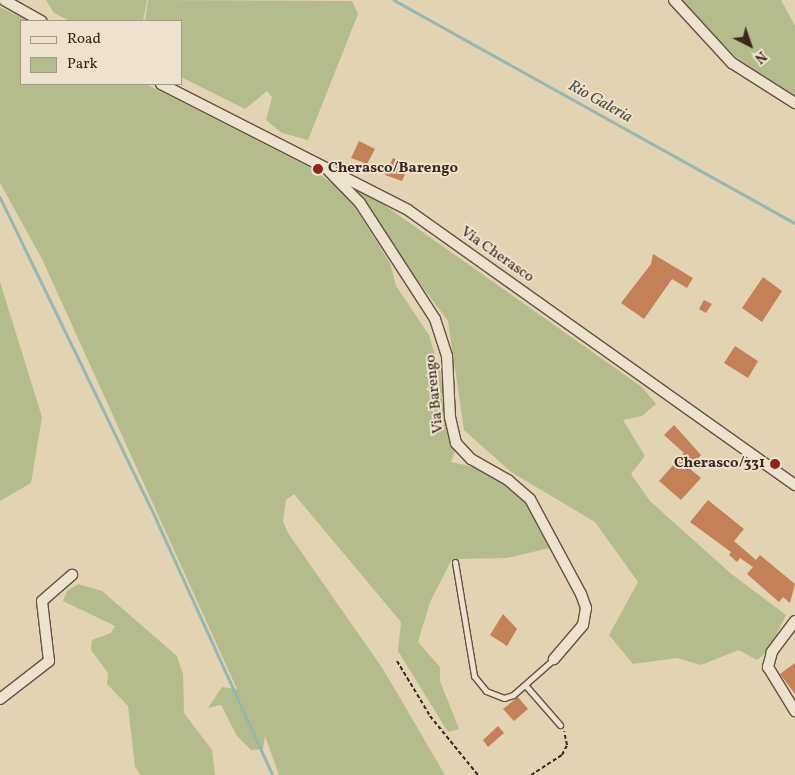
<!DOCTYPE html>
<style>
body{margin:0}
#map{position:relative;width:795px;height:775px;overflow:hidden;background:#e2d3b3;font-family:Vollkorn,serif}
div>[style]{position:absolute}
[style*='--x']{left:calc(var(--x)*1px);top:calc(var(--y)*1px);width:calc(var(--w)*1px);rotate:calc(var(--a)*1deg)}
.green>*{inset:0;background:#b5bc8b}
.stream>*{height:2.5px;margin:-1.25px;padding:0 1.25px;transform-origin:1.25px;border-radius:1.25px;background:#95b7b2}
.building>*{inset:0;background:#c48056}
.path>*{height:2px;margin-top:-1px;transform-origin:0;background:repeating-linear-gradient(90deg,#3a261d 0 4px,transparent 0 6.5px)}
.roads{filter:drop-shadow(1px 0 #645142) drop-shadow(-1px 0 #645142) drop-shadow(0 1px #645142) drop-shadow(0 -1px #645142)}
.service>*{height:5px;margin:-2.5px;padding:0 2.5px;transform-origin:2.5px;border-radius:2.5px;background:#ece2ce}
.minor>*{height:10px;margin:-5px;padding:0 5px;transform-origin:5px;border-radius:5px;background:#ece2ce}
.dots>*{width:14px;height:14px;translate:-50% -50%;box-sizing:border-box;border:2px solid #ece2ce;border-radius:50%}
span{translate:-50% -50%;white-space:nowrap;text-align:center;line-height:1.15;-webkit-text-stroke:4px #ece2ce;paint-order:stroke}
.poi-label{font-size:15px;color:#3a261d;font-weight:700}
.left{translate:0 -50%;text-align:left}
.right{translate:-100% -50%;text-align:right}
.street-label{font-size:15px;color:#3a261d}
.water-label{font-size:16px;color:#514a42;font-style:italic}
.legend{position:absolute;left:20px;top:20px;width:162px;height:65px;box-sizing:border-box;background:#ece2ce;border:1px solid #a59787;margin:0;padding:6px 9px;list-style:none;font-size:15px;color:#3a261d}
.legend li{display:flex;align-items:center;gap:10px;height:25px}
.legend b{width:25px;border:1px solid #a59787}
.north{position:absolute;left:725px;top:20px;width:50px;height:50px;-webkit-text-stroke:4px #ece2ce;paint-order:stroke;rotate:139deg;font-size:14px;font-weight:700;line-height:20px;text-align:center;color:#3a261d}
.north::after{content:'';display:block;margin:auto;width:18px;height:22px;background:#3a261d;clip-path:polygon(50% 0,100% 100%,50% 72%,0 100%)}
</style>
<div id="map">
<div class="green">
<i style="clip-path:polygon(46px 0,147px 0,143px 21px,70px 21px,54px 13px)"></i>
<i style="clip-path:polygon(148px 0,352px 1px,358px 14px,308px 140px,282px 133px,266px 120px,272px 97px,267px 91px,245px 109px,181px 77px,181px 21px,145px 21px)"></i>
<i style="clip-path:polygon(679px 0,781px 0,795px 26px,795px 100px,755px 76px)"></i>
<i style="clip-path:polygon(0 7px,29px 21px,21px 21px,21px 84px,146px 84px,309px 167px,346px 193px,390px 263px,396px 286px,429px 335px,442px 378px,447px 425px,456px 448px,451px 462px,479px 468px,518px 493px,537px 513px,554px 547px,507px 558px,452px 559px,430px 602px,418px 642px,440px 667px,440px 681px,459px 729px,448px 732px,398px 651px,401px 622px,294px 494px,286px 500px,283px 521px,288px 533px,383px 669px,445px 775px,279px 775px,265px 736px,263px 749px,251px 750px,237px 736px,221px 705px,208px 708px,222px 687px,237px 689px,42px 259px,0 183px)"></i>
<i style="clip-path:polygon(363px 190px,642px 387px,656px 404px,642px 416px,623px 420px,645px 456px,631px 474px,650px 501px,729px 572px,786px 615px,769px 650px,757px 660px,739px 650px,701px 665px,677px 658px,633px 664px,609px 635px,638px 582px,595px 522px,511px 472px,464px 430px,448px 321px,352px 193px)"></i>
<i style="clip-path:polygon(0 282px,42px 417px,31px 483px,0 501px)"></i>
<i style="clip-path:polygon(78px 584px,102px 591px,177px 656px,183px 674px,184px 713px,212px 750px,215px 775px,141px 775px,135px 767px,128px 706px,107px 684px,108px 673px,91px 650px,92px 640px,111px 633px,115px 626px,63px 601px,67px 591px)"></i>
</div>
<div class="stream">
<i style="--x:394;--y:0;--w:459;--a:29.1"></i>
<i style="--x:0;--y:197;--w:360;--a:64.1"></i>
<i style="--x:157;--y:521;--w:279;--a:65.5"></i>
</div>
<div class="building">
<i style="clip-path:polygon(359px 141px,375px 149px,367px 164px,351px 158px)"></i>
<i style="clip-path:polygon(393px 158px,409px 165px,402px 181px,385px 175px)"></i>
<i style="clip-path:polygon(653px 254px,693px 278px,687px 288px,672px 279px,644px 319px,621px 303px,651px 264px)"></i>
<i style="clip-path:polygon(763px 277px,782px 291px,762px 322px,742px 308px)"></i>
<i style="clip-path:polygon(704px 300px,712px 304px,706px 313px,699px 309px)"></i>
<i style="clip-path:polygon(735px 346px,758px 361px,748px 378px,724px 363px)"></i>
<i style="clip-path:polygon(674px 425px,701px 455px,689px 468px,701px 478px,681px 500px,659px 481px,684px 453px,664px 435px)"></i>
<i style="clip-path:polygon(708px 500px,744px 529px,734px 541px,756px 560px,760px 555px,795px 584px,790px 603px,783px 597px,779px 602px,747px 574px,753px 567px,740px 558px,737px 562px,729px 555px,731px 552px,690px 522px)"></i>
<i style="clip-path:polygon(503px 614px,517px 629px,507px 646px,490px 635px)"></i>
<i style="clip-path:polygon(795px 663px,795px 694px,780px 674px)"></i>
<i style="clip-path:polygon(518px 697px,528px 709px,514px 721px,503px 709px)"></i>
<i style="clip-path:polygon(498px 726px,504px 733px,488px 747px,483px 740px)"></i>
</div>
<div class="path">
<i style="--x:397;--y:661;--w:64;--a:59"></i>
<i style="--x:430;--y:716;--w:76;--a:50.9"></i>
<i style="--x:531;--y:775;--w:37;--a:-33"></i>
<i style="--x:562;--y:755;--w:11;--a:-63"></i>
<i style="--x:567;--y:745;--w:14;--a:-102"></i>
</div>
<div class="roads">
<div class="service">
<i style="--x:455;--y:562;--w:116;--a:80.5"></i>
<i style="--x:474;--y:676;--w:19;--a:51"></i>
<i style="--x:486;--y:691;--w:19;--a:21"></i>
<i style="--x:504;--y:698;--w:9;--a:-18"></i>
<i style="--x:513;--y:695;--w:55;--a:-41.3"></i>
<i style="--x:526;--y:686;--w:52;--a:48.9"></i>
</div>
<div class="minor">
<i style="--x:4;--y:0;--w:43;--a:29.6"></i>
<i style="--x:674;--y:0;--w:86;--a:47.4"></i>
<i style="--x:732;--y:63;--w:75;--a:32.4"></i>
<i style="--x:161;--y:84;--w:277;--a:27"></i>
<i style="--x:408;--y:210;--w:475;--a:35.4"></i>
<i style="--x:326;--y:168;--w:49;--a:45.8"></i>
<i style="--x:360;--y:203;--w:138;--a:57.1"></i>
<i style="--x:435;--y:319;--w:39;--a:72"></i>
<i style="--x:447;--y:356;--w:61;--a:87.2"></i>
<i style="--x:450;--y:417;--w:27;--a:77"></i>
<i style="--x:456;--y:443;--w:22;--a:47"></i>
<i style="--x:471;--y:459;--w:43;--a:29.6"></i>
<i style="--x:508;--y:480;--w:29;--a:41"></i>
<i style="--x:530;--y:499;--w:108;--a:61.8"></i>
<i style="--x:581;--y:594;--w:15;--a:70"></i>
<i style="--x:586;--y:608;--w:17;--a:100"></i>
<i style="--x:583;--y:625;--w:45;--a:130.5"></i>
<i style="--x:795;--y:621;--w:39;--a:127"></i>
<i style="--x:772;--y:652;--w:16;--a:105"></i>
<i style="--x:768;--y:667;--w:52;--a:58.5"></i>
<i style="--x:0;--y:699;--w:62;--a:-37.8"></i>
<i style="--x:49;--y:661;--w:60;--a:-96.7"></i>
<i style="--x:42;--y:601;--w:40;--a:-41"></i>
</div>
</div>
<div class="dots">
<i style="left:318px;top:169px;background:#8f2418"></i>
<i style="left:775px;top:464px;background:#8f2418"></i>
</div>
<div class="poi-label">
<span class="left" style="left:328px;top:169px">Cherasco/Barengo</span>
<span class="right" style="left:765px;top:464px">Cherasco/331</span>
</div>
<div class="street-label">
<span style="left:497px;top:255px;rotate:35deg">Via Cherasco</span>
<span style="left:435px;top:394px;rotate:-96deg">Via Barengo</span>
</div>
<div class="water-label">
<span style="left:600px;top:102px;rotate:29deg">Rio Galeria</span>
</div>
<ul class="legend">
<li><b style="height:6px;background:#ece2ce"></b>Road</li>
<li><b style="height:14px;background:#b5bc8b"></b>Park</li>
</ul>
<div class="north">N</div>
</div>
